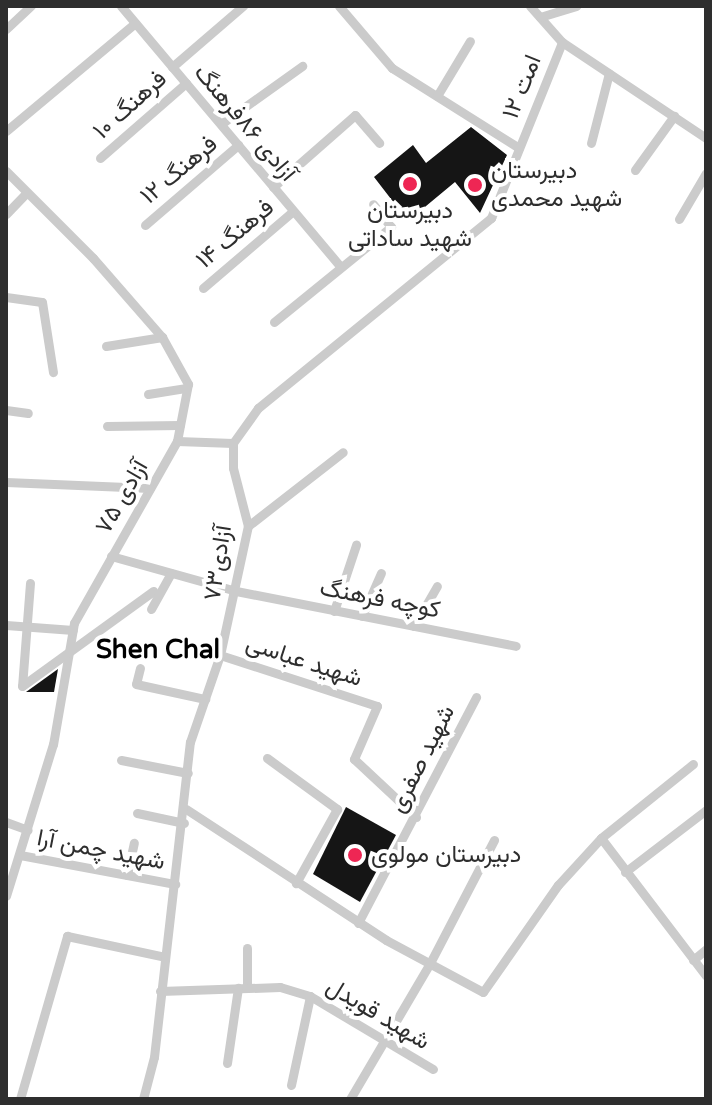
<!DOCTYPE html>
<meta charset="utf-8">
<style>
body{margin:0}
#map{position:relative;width:712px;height:1105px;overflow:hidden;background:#fff;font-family:"Varela Round",Vazirmatn,sans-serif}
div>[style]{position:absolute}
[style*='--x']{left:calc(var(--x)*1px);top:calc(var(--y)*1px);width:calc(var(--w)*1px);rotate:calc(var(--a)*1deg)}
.building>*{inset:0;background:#151515}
.street>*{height:9px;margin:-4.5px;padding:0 4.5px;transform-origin:4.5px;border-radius:4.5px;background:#cbcbcb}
.dots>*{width:22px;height:22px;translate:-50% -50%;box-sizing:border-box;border:4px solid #fff;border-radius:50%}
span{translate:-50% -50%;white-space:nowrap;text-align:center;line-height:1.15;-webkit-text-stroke:8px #fff;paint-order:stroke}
.street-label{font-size:24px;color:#2e2e2e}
.poi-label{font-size:24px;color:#2e2e2e}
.left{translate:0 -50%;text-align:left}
.neighbourhood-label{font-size:26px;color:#000;font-weight:700}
.frame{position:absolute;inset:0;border:8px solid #2e2e2e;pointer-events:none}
</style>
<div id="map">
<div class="building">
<i style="clip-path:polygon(471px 127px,507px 155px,480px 213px,455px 182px,408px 221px,374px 177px,413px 145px,426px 163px)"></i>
<i style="clip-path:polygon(58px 669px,54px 692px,26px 692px)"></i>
<i style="clip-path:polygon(346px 807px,396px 835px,360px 902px,313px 874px)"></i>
</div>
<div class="street">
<i style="--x:121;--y:6;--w:339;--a:49.9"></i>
<i style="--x:339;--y:6;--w:82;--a:49.5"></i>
<i style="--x:392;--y:68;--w:150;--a:32.2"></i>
<i style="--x:530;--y:6;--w:48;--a:48.4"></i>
<i style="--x:562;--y:42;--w:173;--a:33.7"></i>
<i style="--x:540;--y:17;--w:38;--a:-17"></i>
<i style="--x:6;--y:29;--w:34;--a:-43"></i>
<i style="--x:172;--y:67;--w:94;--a:-40.7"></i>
<i style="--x:437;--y:96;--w:64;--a:-59"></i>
<i style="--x:221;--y:124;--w:100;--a:-35.6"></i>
<i style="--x:6;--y:131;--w:168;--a:-39.9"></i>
<i style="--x:591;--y:143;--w:72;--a:-75.6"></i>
<i style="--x:100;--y:158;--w:114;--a:-41.1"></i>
<i style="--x:635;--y:170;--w:67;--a:-54.2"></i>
<i style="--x:6;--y:171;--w:123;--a:45"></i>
<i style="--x:93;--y:258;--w:105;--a:48.9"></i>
<i style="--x:162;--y:337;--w:54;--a:61"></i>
<i style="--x:188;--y:384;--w:58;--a:100.9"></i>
<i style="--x:177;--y:441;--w:209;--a:119.5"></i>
<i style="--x:74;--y:623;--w:123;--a:99.8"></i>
<i style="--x:53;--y:744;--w:159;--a:107.2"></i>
<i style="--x:273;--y:187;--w:109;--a:-41.3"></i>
<i style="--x:355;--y:115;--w:37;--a:49"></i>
<i style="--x:6;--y:214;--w:30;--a:-46"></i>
<i style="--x:679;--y:219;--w:53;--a:-59.6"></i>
<i style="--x:145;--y:225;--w:123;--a:-40.7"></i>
<i style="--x:203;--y:288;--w:118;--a:-40.5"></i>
<i style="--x:6;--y:297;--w:36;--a:8"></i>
<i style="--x:42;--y:302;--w:71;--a:81.1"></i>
<i style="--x:274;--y:322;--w:151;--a:-39.1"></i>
<i style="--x:391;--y:227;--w:29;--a:-128"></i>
<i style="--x:106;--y:346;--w:57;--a:-9.1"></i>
<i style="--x:148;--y:394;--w:39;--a:-9"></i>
<i style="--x:6;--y:410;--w:22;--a:8"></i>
<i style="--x:107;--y:426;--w:73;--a:-0.8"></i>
<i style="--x:177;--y:441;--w:56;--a:2"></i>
<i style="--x:6;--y:482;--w:144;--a:2.4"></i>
<i style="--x:248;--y:526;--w:120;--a:-37.9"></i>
<i style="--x:111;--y:556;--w:130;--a:15.6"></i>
<i style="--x:236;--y:591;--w:285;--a:11.1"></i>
<i style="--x:30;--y:583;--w:103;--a:94.4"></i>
<i style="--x:22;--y:686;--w:162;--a:-35.9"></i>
<i style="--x:151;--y:609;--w:41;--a:-60.9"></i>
<i style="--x:334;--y:611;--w:70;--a:-71.6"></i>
<i style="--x:362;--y:616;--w:47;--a:-66.2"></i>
<i style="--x:6;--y:625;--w:67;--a:4.3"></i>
<i style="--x:414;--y:626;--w:46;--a:-60.1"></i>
<i style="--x:220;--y:655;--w:165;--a:18"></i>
<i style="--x:377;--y:706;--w:58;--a:113.5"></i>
<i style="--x:354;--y:759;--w:85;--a:43.1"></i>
<i style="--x:140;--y:668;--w:16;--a:104"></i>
<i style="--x:136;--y:684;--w:71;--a:12.3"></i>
<i style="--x:267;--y:758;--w:87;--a:36.1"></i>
<i style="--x:337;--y:809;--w:85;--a:119"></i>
<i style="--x:121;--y:760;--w:68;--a:11"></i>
<i style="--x:186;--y:809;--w:239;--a:33.2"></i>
<i style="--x:386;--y:940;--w:110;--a:28.2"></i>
<i style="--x:483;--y:992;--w:131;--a:-55"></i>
<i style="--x:558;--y:885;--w:64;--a:-47.5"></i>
<i style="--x:601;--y:838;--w:118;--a:-38.8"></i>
<i style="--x:137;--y:813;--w:48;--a:12"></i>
<i style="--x:6;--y:822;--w:23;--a:20"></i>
<i style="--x:601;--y:838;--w:173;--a:52.7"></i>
<i style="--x:20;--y:855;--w:158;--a:10.6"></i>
<i style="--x:625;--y:872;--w:102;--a:-37.4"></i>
<i style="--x:127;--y:875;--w:33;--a:-78"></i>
<i style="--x:358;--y:923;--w:255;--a:-62.4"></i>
<i style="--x:693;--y:960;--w:17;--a:-40"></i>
<i style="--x:247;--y:988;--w:40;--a:-90"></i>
<i style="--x:160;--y:991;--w:120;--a:-1.9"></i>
<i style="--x:280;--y:987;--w:31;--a:17"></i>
<i style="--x:310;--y:996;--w:143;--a:30.7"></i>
<i style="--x:227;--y:1063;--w:76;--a:-81.7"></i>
<i style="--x:291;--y:1085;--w:91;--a:-77.9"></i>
<i style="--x:20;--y:1099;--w:170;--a:-73.9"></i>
<i style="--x:67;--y:936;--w:100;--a:12.1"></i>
<i style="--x:143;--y:1099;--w:43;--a:-75.3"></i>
<i style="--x:154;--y:1057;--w:317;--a:-83.5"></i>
<i style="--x:190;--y:742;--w:92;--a:-71"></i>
<i style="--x:220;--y:655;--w:132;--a:-77.8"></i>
<i style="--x:248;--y:526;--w:60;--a:-104.5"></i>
<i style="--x:233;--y:468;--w:25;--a:-90"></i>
<i style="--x:233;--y:443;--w:43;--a:-54.5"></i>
<i style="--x:258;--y:408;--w:301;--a:-39.2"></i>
<i style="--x:491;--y:218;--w:190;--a:-68"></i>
<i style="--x:350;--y:1099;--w:156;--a:-59.5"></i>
<i style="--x:429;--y:965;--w:141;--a:-62.5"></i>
</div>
<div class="dots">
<i style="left:410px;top:184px;background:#ee2654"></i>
<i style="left:475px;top:185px;background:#ee2654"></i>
<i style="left:355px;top:855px;background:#ee2654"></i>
</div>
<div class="street-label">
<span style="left:522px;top:87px;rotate:-68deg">امت ۱۲</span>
<span style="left:130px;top:105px;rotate:-42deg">فرهنگ ۱۰</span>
<span style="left:245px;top:123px;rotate:50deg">آزادی ۸۶فرهنگ</span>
<span style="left:179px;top:170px;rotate:-40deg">فرهنگ ۱۲</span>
<span style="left:235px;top:234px;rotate:-40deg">فرهنگ ۱۴</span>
<span style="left:122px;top:497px;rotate:-60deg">آزادی ۷۵</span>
<span style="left:218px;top:563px;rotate:-81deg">آزادی۷۳</span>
<span style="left:380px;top:599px;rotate:11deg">کوچه فرهنگ</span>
<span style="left:304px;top:661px;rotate:18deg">شهید عباسی</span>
<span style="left:422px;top:759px;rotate:-63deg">شهید صفری</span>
<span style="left:101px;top:850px;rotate:11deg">شهید چمن آرا</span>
<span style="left:378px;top:1014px;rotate:31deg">شهید قویدل</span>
</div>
<div class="poi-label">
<span class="left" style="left:491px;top:185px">دبیرستان<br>شهید محمدی</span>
<span style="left:410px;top:225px">دبیرستان<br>شهید ساداتی</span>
<span class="left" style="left:371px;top:855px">دبیرستان مولوی</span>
</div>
<div class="neighbourhood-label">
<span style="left:158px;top:650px">Shen Chal</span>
</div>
<div class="frame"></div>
</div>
